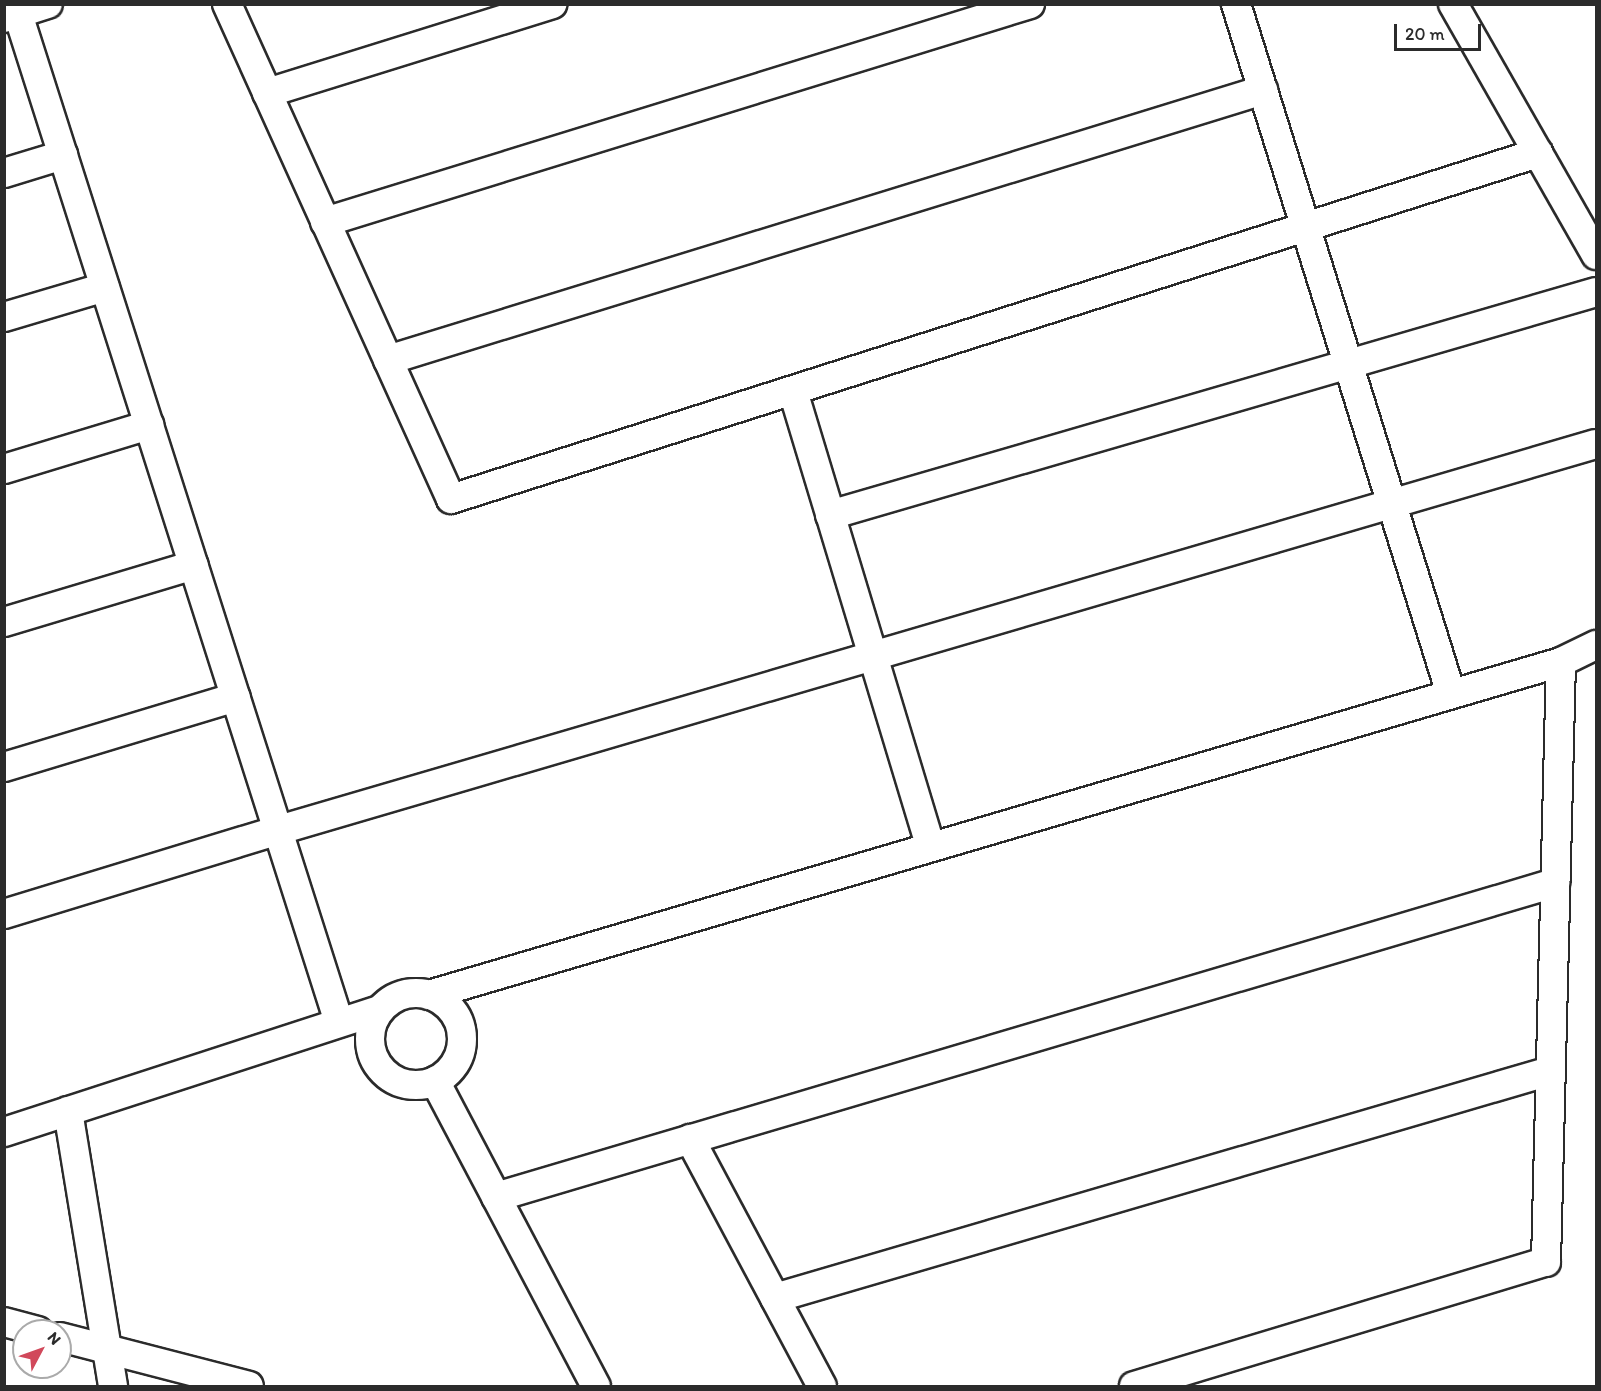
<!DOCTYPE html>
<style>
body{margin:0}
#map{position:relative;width:1601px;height:1391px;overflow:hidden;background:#fff;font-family:Itim,sans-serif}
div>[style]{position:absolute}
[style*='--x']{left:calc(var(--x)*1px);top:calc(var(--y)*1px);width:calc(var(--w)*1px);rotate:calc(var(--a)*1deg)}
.roads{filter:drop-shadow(2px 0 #2b2b2b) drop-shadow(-2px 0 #2b2b2b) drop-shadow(0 2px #2b2b2b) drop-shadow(0 -2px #2b2b2b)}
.minor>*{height:28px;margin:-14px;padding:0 14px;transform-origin:14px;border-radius:14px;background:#fff}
.minor>.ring{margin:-14px;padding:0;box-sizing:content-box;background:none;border:28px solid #fff;border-radius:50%}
span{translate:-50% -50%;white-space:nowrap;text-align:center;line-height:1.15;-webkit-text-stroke:5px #fff;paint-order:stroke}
.frame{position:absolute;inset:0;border:6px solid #2b2b2b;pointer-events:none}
.north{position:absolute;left:12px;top:1319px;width:60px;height:60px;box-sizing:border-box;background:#fff;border:2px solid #aaa;border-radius:50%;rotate:49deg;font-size:16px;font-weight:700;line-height:24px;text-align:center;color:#2b2b2b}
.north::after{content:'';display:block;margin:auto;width:21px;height:27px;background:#d1495b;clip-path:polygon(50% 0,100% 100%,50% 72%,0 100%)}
.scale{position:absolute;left:1394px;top:24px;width:87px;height:27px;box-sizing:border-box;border:3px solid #2b2b2b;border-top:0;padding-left:8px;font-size:18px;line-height:21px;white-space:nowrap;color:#2b2b2b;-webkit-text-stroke:4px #fff;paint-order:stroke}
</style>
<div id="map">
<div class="roads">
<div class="minor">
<i style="--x:227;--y:4;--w:543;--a:65.65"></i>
<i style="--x:451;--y:499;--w:1141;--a:-17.66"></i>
<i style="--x:1236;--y:4;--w:723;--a:72.69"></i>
<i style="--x:1453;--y:4;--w:289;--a:60.3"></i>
<i style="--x:18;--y:14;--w:1058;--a:72.34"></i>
<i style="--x:4;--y:18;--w:46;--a:-17.7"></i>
<i style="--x:267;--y:93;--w:299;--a:-17.3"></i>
<i style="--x:4;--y:173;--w:62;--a:-17"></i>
<i style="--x:325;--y:222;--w:738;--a:-17.18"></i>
<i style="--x:4;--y:317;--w:105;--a:-16.5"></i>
<i style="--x:388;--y:360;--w:916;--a:-17.15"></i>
<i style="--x:793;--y:391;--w:476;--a:73.2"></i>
<i style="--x:4;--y:469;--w:152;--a:-16.9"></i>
<i style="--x:830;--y:515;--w:798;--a:-16.23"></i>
<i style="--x:4;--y:622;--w:198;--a:-16.7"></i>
<i style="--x:4;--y:767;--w:242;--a:-16.8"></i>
<i style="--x:4;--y:914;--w:288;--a:-17"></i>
<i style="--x:279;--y:830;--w:1372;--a:-16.34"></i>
<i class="ring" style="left:370px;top:993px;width:64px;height:64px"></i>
<i style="--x:429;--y:995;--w:1180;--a:-16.39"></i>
<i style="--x:1561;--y:662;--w:39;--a:-26"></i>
<i style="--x:435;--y:1081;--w:345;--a:62.2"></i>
<i style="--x:68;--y:1111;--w:279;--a:80.7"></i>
<i style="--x:4;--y:1132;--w:395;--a:-18"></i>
<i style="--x:690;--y:1139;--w:280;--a:61.9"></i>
<i style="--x:496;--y:1197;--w:1105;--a:-16.52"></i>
<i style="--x:775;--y:1298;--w:808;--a:-16.33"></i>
<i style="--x:4;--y:1322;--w:35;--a:15"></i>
<i style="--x:60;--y:1337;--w:195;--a:14.5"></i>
<i style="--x:1134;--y:1386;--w:430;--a:-16.8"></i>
<i style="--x:1546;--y:1262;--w:600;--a:-88.57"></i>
</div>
</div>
<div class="frame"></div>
<div class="north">N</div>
<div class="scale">20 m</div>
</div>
